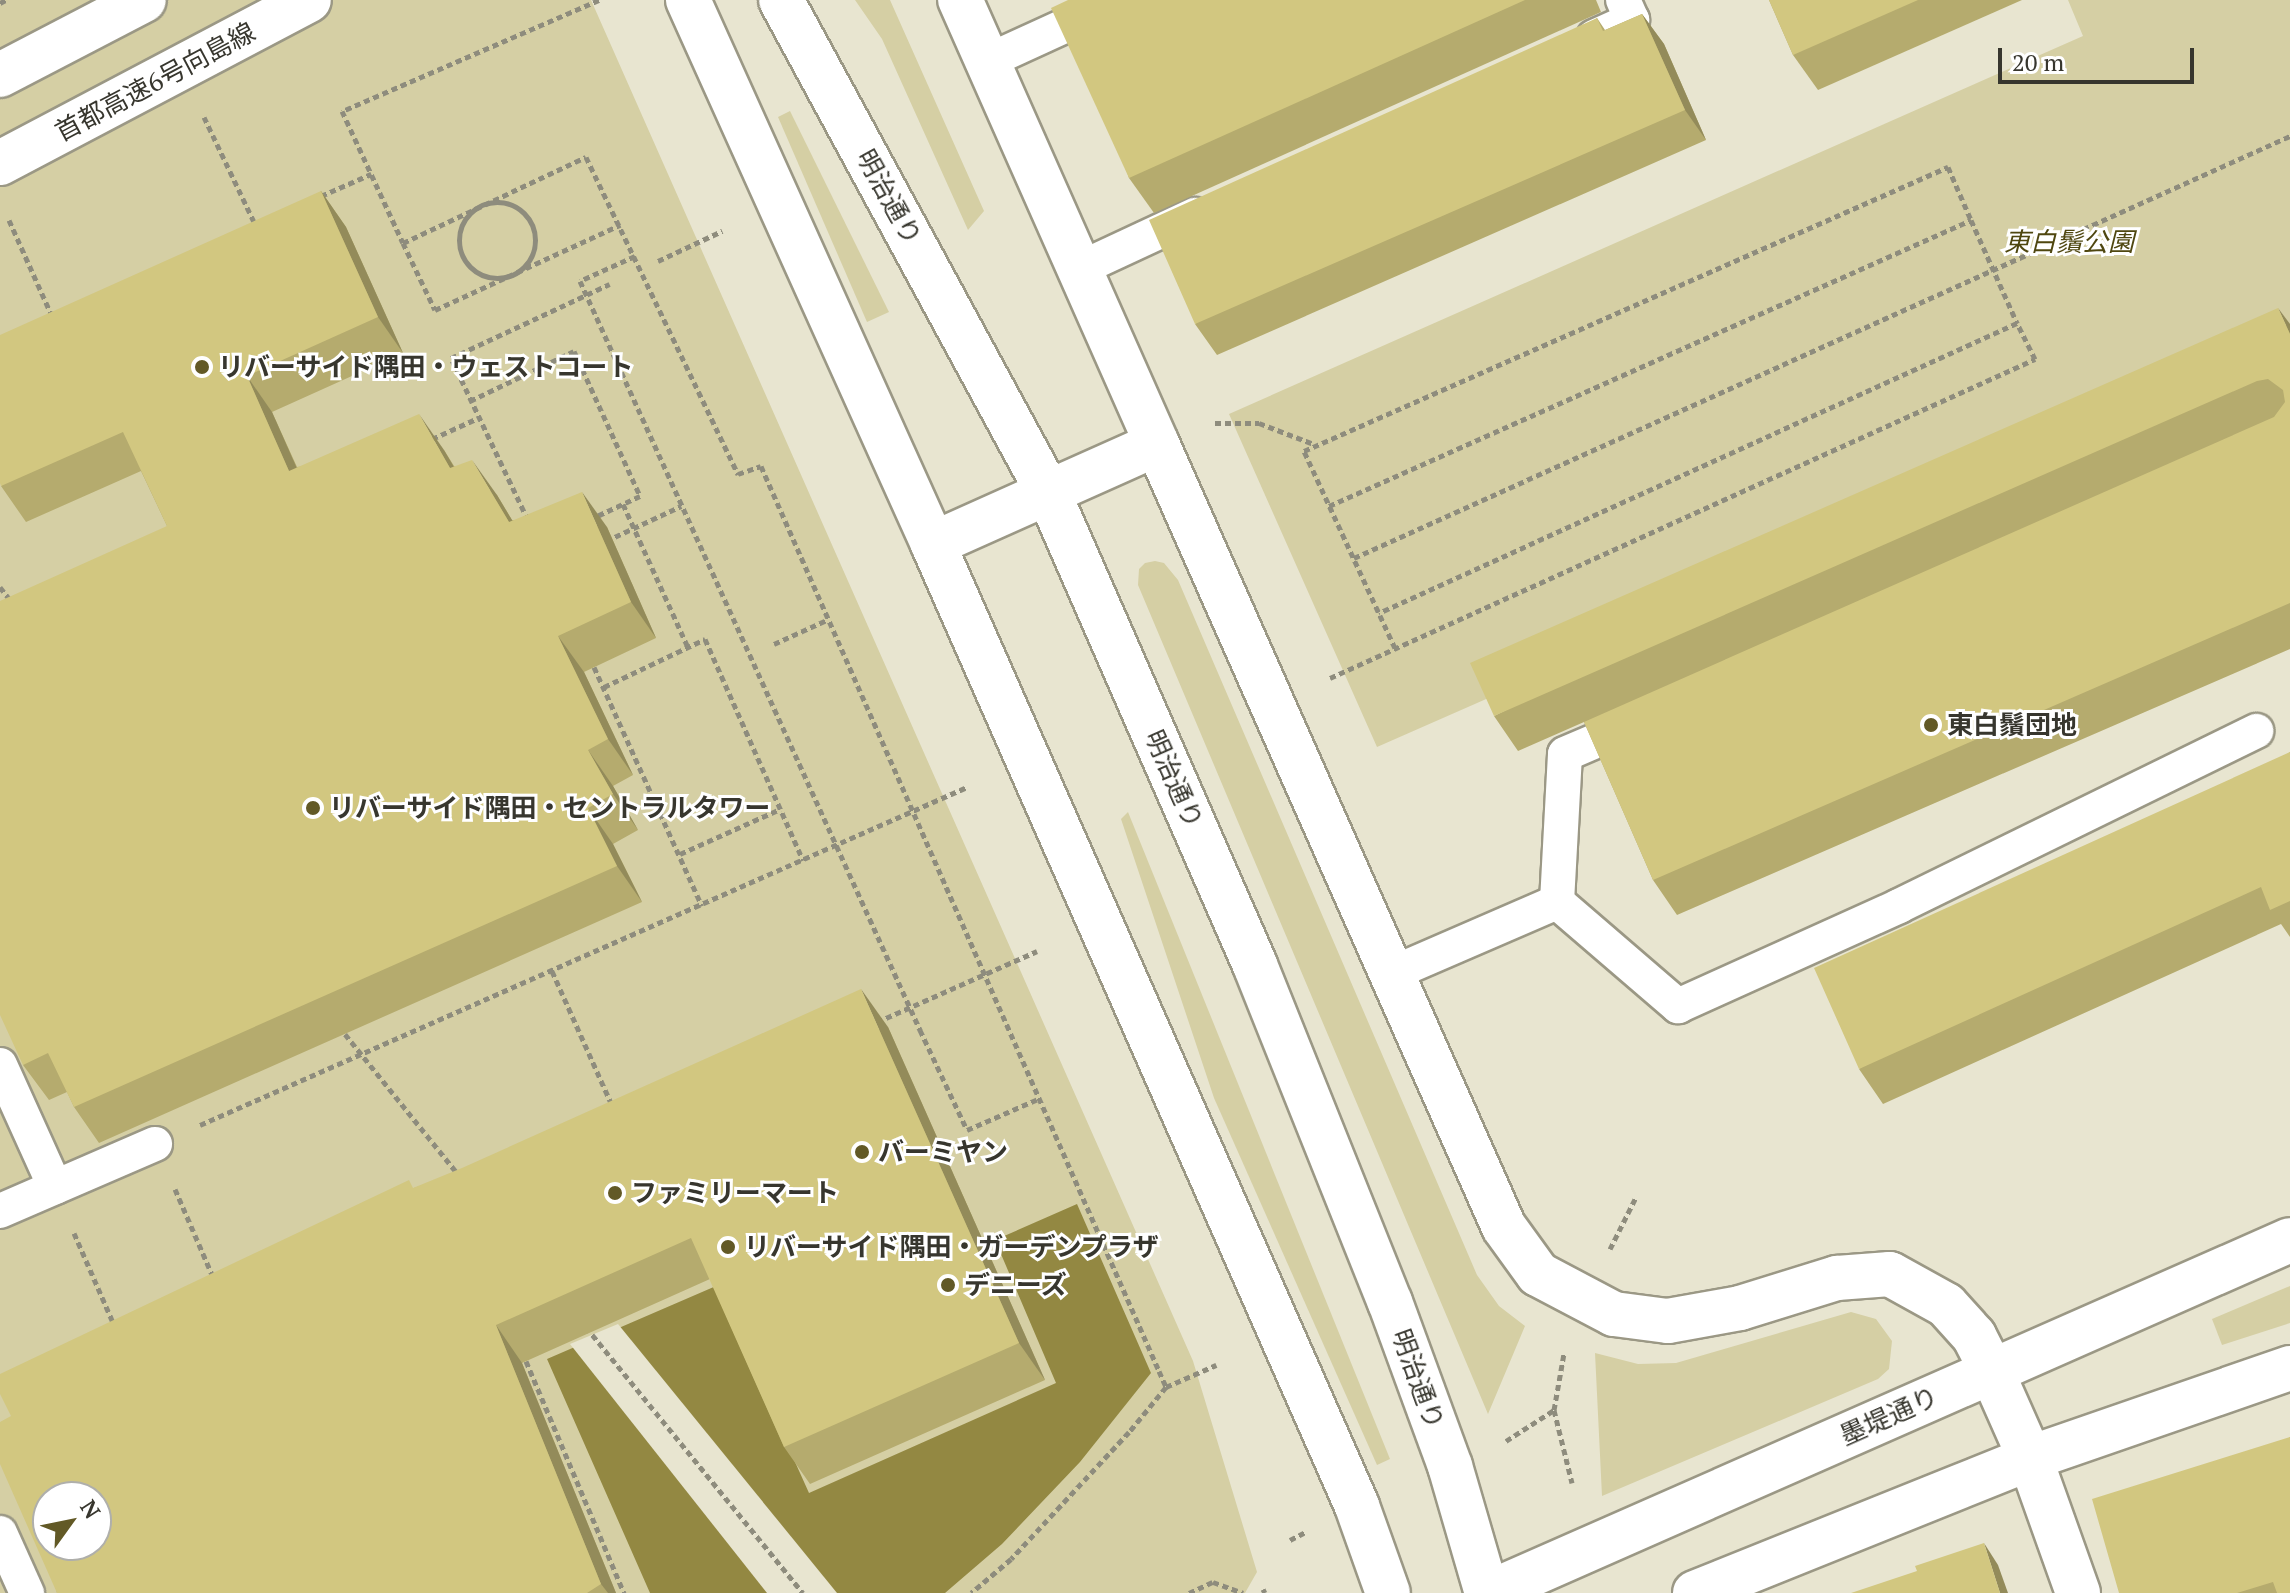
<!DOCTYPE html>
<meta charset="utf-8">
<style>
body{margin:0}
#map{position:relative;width:2290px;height:1593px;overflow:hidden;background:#e8e5d0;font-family:"PT Serif","Noto Sans JP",serif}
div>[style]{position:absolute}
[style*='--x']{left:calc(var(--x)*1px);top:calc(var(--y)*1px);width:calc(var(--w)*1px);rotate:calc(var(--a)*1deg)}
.green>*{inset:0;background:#d5cfa4}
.water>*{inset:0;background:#938842}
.pier>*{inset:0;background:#e8e5d0}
.path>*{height:5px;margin-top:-2.5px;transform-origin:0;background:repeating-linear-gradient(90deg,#8e8c7d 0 6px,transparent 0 10px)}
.path>.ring{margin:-2.5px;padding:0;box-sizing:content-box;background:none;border:5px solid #8e8c7d;border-radius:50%}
.roads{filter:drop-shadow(2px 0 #9b9885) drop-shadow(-2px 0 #9b9885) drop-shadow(0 2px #9b9885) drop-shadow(0 -2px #9b9885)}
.lane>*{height:34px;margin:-17px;padding:0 17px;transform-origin:17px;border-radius:17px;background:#fff}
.street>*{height:44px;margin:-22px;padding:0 22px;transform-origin:22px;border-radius:22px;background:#fff}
.secondary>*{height:44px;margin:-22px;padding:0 22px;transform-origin:22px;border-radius:22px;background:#fff}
.primary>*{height:44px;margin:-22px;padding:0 22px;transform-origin:22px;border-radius:22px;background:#fff}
.highway>*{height:44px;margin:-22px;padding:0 22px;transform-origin:22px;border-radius:22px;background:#fff}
.path-bridge>*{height:5px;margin-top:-2.5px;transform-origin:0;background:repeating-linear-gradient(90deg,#8e8c7d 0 6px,transparent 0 10px)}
.bridges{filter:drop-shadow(2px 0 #9b9885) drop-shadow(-2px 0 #9b9885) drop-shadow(0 2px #9b9885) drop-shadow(0 -2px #9b9885)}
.highway-bridge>*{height:44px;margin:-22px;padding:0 22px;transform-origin:22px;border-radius:22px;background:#fff}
.wall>*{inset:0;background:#b5ab6e}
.shaded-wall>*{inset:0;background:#938b5a}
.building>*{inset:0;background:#d2c780}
.dots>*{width:22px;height:22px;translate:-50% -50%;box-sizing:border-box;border:4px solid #fff;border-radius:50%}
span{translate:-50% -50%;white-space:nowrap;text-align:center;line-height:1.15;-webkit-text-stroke:6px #fff;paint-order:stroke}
.street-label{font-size:26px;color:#37362e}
.park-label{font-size:26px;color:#4f4710;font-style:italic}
.poi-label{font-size:26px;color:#37362e;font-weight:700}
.left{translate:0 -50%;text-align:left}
.north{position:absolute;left:32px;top:1481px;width:80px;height:80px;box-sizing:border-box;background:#fff;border:2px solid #afafab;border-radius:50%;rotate:57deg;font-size:22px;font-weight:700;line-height:32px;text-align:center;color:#37362e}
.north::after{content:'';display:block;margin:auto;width:28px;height:36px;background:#625926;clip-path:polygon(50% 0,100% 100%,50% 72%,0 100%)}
.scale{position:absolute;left:1998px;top:48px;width:196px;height:36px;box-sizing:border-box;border:4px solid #37362e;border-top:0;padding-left:10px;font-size:24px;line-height:28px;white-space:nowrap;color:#37362e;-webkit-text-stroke:6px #fff;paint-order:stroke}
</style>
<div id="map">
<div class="green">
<i style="clip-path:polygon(evenodd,0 0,591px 0,1193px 1361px,1257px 1572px,1245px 1593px,0 1593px,0 0,48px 1497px,96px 1497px,96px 1545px,48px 1545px,48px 1497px)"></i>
<i style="clip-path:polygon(855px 0,890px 0,984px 211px,968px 230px,882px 39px)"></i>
<i style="clip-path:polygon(2068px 0,2290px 0,2290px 345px,1377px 747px,1229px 414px,2083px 36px)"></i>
<i style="clip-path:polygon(790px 111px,889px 312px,867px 322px,778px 117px)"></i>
<i style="clip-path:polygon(1155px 561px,1164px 563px,1178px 580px,1477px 1275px,1499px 1306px,1525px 1326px,1488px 1414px,1138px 585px,1139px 569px,1145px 563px)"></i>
<i style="clip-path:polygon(1128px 812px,1390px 1459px,1377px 1465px,1214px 1098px,1121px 819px)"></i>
<i style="clip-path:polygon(2290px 1286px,2290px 1323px,2222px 1345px,2212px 1319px)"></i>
<i style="clip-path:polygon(1851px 1312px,1876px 1319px,1892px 1341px,1889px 1369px,1878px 1379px,1602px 1496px,1595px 1353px,1638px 1364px,1676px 1363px)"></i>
</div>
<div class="water">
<i style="clip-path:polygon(1077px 1204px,1151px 1373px,1080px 1462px,1002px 1544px,945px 1593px,650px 1593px,547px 1359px,716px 1286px,809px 1493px,1056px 1383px,995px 1240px)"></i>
</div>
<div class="pier">
<i style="clip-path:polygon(618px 1324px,837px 1593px,767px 1593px,570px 1344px)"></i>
</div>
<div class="path">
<i style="--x:599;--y:0;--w:280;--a:156.6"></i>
<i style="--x:342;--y:111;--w:145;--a:65.2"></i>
<i style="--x:403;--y:243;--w:202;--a:-25.2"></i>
<i style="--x:586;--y:157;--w:352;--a:64.4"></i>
<i style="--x:738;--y:474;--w:24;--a:-19"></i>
<i style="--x:761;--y:466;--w:989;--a:66.26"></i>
<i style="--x:1159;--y:1371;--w:17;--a:66"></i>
<i style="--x:1166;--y:1387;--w:58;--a:129.4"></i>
<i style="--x:1129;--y:1432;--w:173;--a:132.9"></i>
<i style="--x:1011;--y:1559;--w:52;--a:139.6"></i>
<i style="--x:0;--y:3;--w:7;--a:-27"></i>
<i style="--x:204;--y:117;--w:121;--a:64.5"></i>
<i style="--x:321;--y:196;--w:55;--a:-23.7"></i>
<i class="ring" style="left:459px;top:202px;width:71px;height:71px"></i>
<i style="--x:9;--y:220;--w:105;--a:65.9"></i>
<i style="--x:403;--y:243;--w:74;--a:64.5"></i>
<i style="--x:435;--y:310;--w:204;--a:-24.7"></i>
<i style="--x:658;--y:261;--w:71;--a:-25.1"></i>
<i style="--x:470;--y:401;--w:115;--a:-25.7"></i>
<i style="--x:574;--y:351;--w:159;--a:65.5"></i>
<i style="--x:640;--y:496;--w:50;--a:155"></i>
<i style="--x:1215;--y:423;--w:44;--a:0"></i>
<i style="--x:1259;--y:423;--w:59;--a:20.9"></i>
<i style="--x:432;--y:439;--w:51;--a:-24.5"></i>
<i style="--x:623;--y:504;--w:157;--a:65.6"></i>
<i style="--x:1329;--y:506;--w:703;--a:-24.01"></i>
<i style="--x:1971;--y:220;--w:113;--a:65.9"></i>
<i style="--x:2017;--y:323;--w:701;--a:155.56"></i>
<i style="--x:528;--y:520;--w:179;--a:-115.4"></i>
<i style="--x:451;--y:358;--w:175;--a:-25"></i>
<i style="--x:1354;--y:558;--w:1027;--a:-24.27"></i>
<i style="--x:774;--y:644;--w:58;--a:-24.4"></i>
<i style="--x:1395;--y:648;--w:217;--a:-114.8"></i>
<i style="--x:1304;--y:451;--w:704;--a:-23.8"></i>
<i style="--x:1948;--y:167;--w:58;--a:66.5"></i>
<i style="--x:594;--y:667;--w:262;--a:65.7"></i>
<i style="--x:1330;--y:678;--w:774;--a:-24.35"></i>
<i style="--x:2035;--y:359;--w:40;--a:-116.6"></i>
<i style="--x:604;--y:687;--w:112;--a:-25.4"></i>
<i style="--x:705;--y:639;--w:242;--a:66.1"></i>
<i style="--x:680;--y:854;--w:110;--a:-24.2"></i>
<i style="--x:552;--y:971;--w:147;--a:65.9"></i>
<i style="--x:877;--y:1022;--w:175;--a:-23.9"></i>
<i style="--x:920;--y:1030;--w:110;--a:64.8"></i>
<i style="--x:967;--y:1130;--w:77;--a:-23.6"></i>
<i style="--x:200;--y:1125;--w:838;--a:-23.78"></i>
<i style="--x:175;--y:1189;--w:98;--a:66.6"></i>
<i style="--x:74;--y:1233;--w:103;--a:66.4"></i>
<i style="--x:1610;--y:1249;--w:58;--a:-63.4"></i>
<i style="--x:586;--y:1327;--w:343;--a:50.8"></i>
<i style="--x:526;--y:1361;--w:252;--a:67.1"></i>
<i style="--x:1166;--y:1387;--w:55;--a:-23.7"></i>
<i style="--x:1554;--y:1410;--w:75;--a:76.1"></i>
<i style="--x:1506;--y:1441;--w:57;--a:-32.9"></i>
<i style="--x:1554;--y:1410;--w:58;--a:-80"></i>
<i style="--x:1290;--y:1540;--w:18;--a:-27"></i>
<i style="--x:1263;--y:1589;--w:4;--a:63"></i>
<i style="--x:1189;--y:1593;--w:26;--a:-25"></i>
<i style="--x:1213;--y:1582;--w:32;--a:20"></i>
</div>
<div class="roads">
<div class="lane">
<i style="--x:1594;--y:37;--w:42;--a:-24.1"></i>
<i style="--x:1632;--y:20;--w:22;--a:-114"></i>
<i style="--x:988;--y:61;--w:146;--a:-24.6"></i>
<i style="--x:1079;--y:269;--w:128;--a:-25"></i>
<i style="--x:1557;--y:902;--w:160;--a:40.7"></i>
<i style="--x:1678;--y:1006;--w:243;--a:-24.3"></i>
<i style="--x:1899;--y:906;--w:398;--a:-26.1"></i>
<i style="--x:1393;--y:973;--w:179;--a:-23.4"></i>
<i style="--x:1557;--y:902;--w:148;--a:-86.9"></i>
<i style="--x:1565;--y:754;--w:76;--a:-23.2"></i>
<i style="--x:0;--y:1065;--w:134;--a:65.7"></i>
<i style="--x:0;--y:1211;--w:169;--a:-23.4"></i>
<i style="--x:0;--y:1533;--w:66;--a:65.8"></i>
</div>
<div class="street">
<i style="--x:1157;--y:444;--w:856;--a:66.1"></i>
<i style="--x:1504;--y:1227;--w:58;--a:54.1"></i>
<i style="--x:1538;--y:1274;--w:86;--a:27.8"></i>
<i style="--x:1614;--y:1314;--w:54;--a:7.4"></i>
<i style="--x:1668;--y:1321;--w:73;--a:-10.2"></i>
<i style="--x:1740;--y:1308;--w:102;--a:-17.2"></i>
<i style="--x:1837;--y:1278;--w:53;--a:-4.3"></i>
<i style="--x:1890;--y:1274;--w:64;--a:29"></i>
<i style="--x:1946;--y:1305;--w:42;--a:47.9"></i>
<i style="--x:1974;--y:1336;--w:38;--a:63"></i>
<i style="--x:933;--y:544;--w:245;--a:-24.1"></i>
<i style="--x:1157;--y:444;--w:486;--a:-113.9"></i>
</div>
<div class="secondary">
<i style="--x:1991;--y:1370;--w:96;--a:66.1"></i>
<i style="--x:2030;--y:1458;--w:143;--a:70.4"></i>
<i style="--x:1489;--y:1593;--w:875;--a:-23.78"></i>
<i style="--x:1695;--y:1593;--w:361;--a:-21.9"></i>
<i style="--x:2030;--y:1458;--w:275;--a:-19.1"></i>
</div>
<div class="primary">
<i style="--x:688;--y:0;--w:597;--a:65.75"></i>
<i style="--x:933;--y:544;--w:1051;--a:66.21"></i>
<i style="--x:1357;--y:1506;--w:92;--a:70.4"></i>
<i style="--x:781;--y:0;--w:560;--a:61.51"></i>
<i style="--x:1048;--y:492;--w:516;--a:66.36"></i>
<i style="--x:1255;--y:965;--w:363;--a:68.2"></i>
<i style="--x:1390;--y:1302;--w:175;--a:69.9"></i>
<i style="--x:1450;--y:1466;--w:132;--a:73.8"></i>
</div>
<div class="highway">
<i style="--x:0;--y:75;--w:162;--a:-27.5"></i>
</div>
</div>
<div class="path-bridge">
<i style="--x:635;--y:256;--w:60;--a:155.6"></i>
<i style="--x:580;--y:281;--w:823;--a:65.58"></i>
<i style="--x:606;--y:541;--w:83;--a:-25"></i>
<i style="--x:0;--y:587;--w:16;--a:52"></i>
<i style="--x:345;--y:1034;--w:179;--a:51.1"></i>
</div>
<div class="bridges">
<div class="highway-bridge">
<i style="--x:0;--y:163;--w:349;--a:-27.8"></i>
</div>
</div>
<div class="wall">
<i style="clip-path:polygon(1068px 0,1596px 0,1601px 12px,1154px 213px,1129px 178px)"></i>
<i style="clip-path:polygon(1769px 0,2022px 0,1818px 90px,1793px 55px)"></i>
<i style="clip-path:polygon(1642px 14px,1664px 44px,1706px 140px,1217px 355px,1195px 324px,1597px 18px,1605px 30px)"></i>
<i style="clip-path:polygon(321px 191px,346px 227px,403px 353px,272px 412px,297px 467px,444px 450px,454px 466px,497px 495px,512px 520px,607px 527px,656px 638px,584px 672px,633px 775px,613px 786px,638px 830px,613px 844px,642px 902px,99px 1143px,74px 1107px,67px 1092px,49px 1100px,23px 1065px,167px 526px,141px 471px,26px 522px,1px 486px)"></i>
<i style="clip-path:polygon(2290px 324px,2290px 649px,1677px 915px,1653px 880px,1584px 722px,1518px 751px,1494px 716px)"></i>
<i style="clip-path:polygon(2290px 752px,2290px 937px,2281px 924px,1883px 1104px,1859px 1069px)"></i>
<i style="clip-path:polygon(888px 1027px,1045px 1380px,810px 1484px,784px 1447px,710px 1279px,522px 1363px,616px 1593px,57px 1593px,11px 1416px,414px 1188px)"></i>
<i style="clip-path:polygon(2290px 1437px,2290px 1593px,2119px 1593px)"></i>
</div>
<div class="shaded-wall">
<i style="clip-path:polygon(1642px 14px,1664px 44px,1706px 140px,1685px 110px)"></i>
<i style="clip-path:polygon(321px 191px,346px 227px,403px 353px,378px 317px)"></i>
<i style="clip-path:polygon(2278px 308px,2290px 324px,2290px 334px)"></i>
<i style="clip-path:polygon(247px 376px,272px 412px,314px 507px,289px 471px)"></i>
<i style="clip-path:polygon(419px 414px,444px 450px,475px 503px,450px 468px)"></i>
<i style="clip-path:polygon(472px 460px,497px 495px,534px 557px,509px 522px)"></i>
<i style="clip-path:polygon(582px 492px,607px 527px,656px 638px,631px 602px)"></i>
<i style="clip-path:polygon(558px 636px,584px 672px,633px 775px,608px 739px)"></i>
<i style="clip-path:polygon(588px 750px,613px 786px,638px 830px,613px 794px)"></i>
<i style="clip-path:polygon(588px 808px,613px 844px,642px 902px,617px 866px)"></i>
<i style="clip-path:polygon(861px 989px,888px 1027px,1045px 1380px,1019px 1343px)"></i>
<i style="clip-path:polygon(496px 1325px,522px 1363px,616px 1593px,608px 1593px,601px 1584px)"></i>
<i style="clip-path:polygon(1984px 1543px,1998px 1565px,2008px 1593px,2000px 1593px)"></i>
</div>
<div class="building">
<i style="clip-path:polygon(1068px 0,1525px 0,1129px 178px,1051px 8px)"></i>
<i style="clip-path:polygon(1769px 0,1918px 0,1793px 55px)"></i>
<i style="clip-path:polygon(1642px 14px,1685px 110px,1195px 324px,1149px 220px,1597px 18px,1603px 31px)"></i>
<i style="clip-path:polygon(321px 191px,378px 317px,247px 376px,289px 471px,419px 414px,450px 468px,472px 460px,509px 522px,582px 492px,631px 602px,558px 636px,608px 739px,588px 750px,613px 794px,588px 808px,617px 866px,74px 1107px,48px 1053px,23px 1065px,0 1015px,0 601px,167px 526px,123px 432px,1px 486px,0 483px,0 335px)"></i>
<i style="clip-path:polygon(2278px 308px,2290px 334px,2290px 603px,1653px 880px,1584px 722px,2274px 417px,2285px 402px,2283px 390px,2268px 379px,2257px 381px,1494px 716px,1470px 663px)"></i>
<i style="clip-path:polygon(2290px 752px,2290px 901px,2270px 910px,2261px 887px,1859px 1069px,1814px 968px)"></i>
<i style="clip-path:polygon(evenodd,861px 989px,1019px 1343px,784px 1447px,691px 1238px,496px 1325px,601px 1584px,587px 1593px,57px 1593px,0 1464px,0 1422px,11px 1416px,0 1394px,0 1374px,409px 1180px,413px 1188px,462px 1168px,861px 989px,48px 1497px,96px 1497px,96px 1545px,48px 1545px,48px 1497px)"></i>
<i style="clip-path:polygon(2290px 1437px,2290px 1593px,2277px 1593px,2273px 1582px,2237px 1593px,2119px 1593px,2092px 1499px)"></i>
<i style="clip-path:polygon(1984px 1543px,2000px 1593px,1851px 1593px,1917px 1571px,1915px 1566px)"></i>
</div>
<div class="dots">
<i style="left:202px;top:367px;background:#625926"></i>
<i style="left:1931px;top:725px;background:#625926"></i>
<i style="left:313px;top:808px;background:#625926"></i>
<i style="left:862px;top:1152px;background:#625926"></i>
<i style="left:615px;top:1193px;background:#625926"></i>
<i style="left:728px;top:1247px;background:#625926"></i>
<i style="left:948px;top:1285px;background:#625926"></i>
</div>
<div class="street-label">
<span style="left:155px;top:82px;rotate:-28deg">首都高速6号向島線</span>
<span style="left:889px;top:197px;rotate:61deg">明治通り</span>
<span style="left:1174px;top:779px;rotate:66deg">明治通り</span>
<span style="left:1418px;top:1379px;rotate:70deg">明治通り</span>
<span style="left:1889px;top:1416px;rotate:-24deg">墨堤通り</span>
</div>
<div class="park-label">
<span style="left:2069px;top:242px">東白鬚公園</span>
</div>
<div class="poi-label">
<span class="left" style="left:218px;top:367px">リバーサイド隅田・ウェストコート</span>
<span class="left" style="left:1947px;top:725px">東白鬚団地</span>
<span class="left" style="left:329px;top:808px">リバーサイド隅田・セントラルタワー</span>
<span class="left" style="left:878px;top:1152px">バーミヤン</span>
<span class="left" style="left:631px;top:1193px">ファミリーマート</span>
<span class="left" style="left:744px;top:1247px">リバーサイド隅田・ガーデンプラザ</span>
<span class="left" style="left:964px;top:1285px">デニーズ</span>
</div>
<div class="north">N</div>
<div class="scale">20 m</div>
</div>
